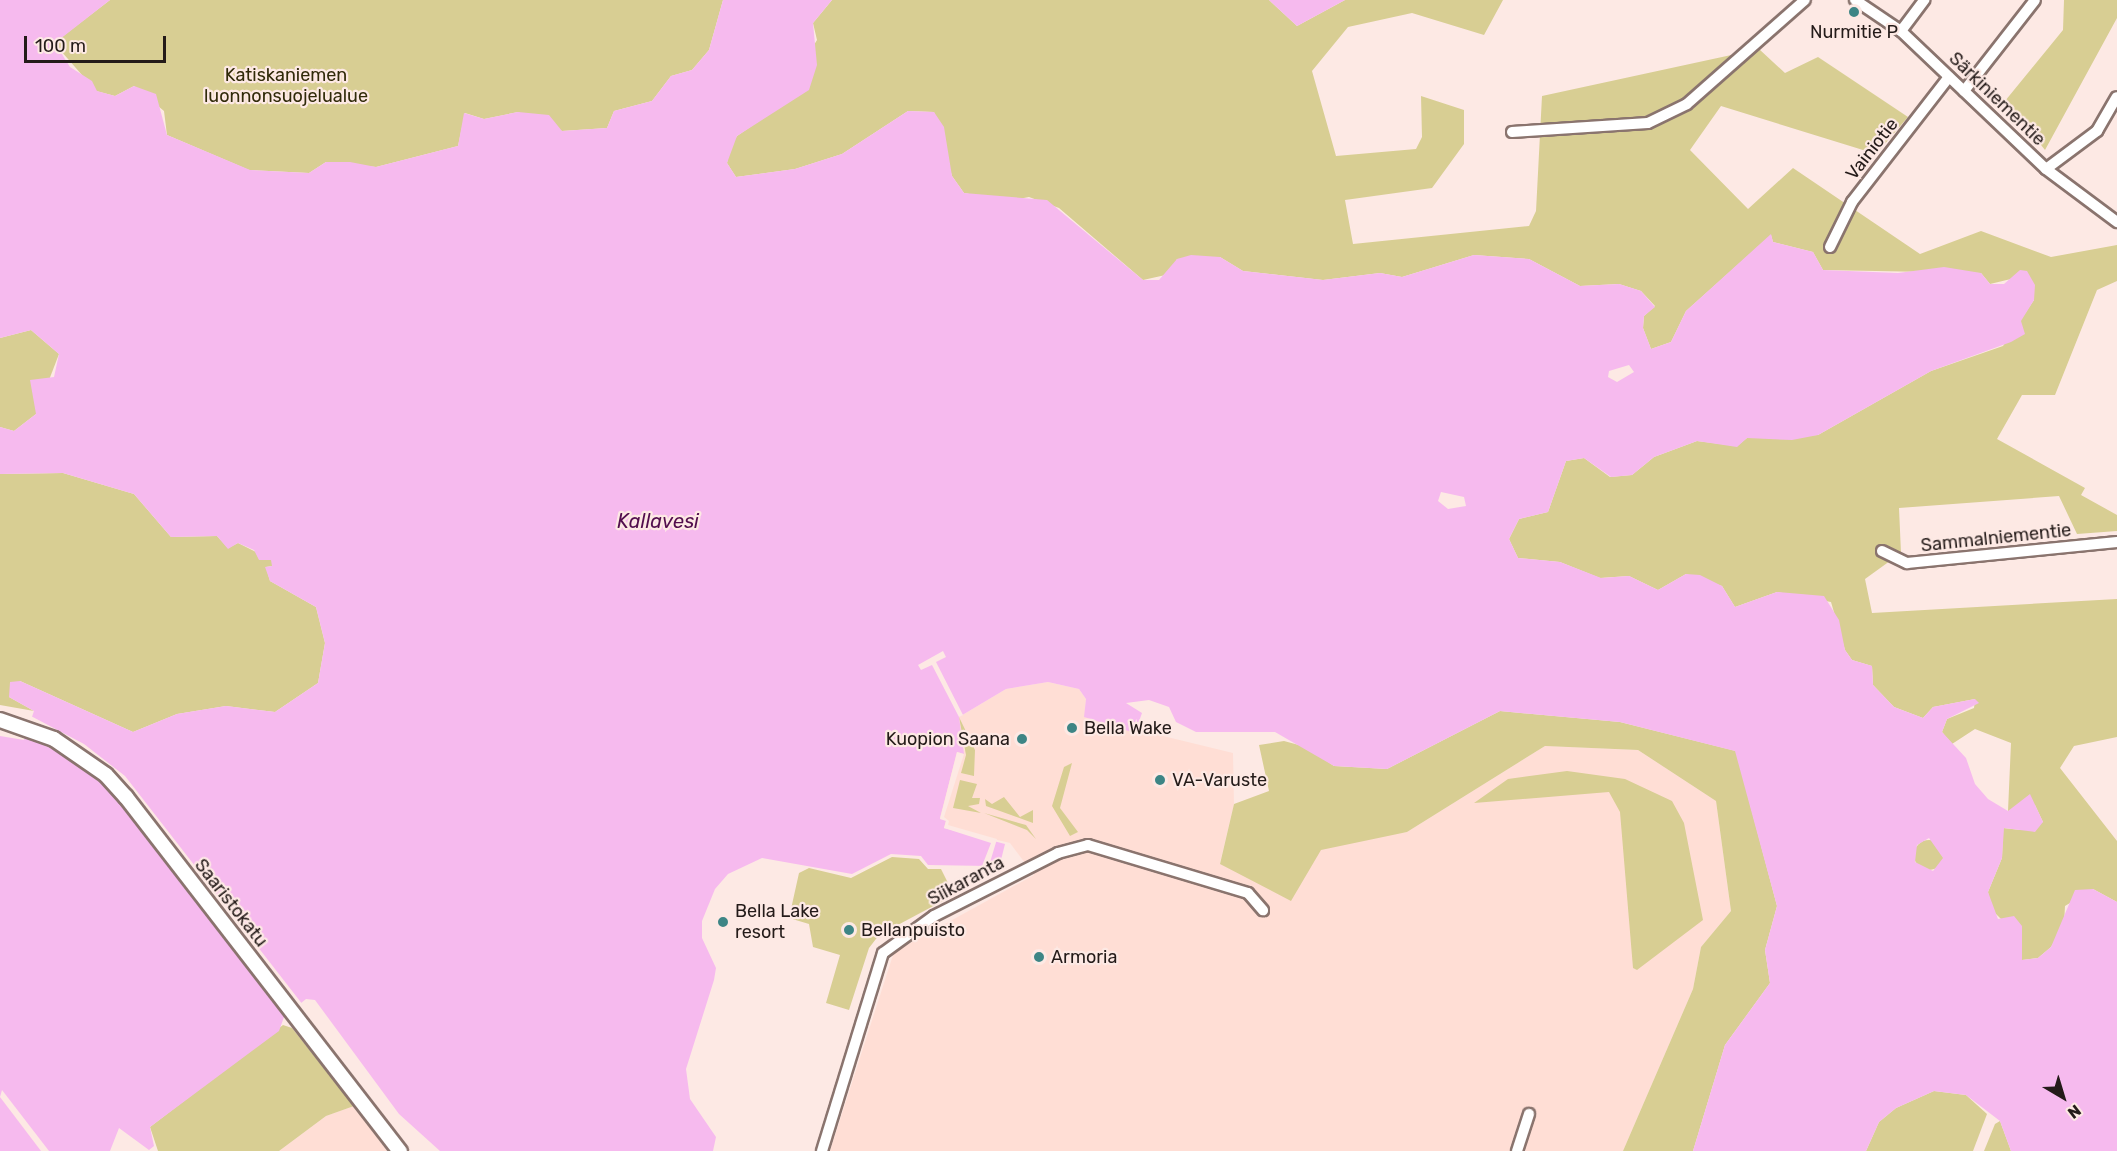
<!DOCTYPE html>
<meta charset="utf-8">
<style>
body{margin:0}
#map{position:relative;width:2117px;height:1151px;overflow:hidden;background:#fde9e4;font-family:Rubik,sans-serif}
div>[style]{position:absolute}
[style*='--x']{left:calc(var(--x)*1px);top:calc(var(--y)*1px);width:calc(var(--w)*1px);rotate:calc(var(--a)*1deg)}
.built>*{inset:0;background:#ffded5}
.green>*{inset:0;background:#d8ce93}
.round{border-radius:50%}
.water>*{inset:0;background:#f6baee}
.pier>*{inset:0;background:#fde9e4}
.roads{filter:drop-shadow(2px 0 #8a746e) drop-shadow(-2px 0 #8a746e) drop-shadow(0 2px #8a746e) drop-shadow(0 -2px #8a746e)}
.minor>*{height:10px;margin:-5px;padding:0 5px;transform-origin:5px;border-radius:5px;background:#fff}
.major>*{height:14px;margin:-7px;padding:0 7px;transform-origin:7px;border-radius:7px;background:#fff}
.dots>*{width:16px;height:16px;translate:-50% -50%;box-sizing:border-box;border:3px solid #fde9e4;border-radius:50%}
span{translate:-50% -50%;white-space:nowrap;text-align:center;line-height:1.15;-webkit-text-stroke:4.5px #fde9e4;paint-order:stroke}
.poi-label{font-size:18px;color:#241b19}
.left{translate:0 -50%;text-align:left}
.right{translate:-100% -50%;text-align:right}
.park-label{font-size:18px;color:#302a09}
.street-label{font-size:18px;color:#241b19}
.water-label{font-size:20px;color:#530e4e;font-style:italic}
.north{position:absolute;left:2033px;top:1067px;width:60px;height:60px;-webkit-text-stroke:4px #fde9e4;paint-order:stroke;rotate:142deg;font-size:16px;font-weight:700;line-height:24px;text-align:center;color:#241b19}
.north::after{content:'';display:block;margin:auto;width:21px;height:27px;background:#241b19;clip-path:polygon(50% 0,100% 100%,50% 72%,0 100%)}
.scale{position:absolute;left:24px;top:36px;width:142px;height:27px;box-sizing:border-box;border:3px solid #241b19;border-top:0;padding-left:8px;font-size:18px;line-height:21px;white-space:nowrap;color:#241b19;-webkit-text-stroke:4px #fde9e4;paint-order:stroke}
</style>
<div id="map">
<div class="built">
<i style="clip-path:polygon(1048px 682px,1079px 689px,1086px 699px,1085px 717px,1233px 753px,1234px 804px,1220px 863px,1407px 832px,1545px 746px,1638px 750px,1716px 801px,1731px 911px,1701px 947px,1693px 989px,1623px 1151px,830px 1151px,894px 952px,1034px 875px,1010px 843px,944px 827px,940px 819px,959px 717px,1006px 689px)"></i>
<i style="clip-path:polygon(354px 1106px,387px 1151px,279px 1151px,326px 1116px)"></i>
</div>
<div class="green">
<i style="clip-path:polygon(110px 0,723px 0,709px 50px,692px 70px,671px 76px,652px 101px,614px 111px,607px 128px,562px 131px,518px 112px,484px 119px,465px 113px,458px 146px,376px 167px,326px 162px,309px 173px,249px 170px,167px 135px,164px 111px,134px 86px,115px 96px,96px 91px,54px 43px)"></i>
<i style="clip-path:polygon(832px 0,1269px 0,1297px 26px,1345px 0,1503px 0,1484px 35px,1412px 13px,1348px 27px,1312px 71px,1336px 156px,1416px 149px,1422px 137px,1421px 96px,1464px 110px,1464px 144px,1432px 188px,1345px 200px,1353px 244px,1529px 226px,1536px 211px,1542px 96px,1759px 49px,1785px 73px,1818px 57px,1908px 117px,1876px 154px,1721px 106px,1690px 150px,1748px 209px,1793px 168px,1920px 254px,1981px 231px,2051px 257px,2117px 245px,2117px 281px,2097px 290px,2055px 395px,2022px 395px,1997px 439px,2085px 488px,2081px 495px,2117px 515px,2117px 531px,2077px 534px,2059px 496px,1899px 508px,1901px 553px,1865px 579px,1872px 613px,2117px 599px,2117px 737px,2074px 746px,2060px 768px,2117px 841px,2117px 902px,2093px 889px,2065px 906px,2064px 924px,2051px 947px,2038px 958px,2022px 960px,2020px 938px,1990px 908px,1988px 892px,2002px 858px,2003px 828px,2021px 830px,2043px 822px,2035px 805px,2008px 811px,2011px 743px,1975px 729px,1952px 744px,1942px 732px,1947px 719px,1974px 708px,1975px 699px,1933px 707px,1923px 718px,1894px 707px,1873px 685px,1872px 666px,1852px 660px,1845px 650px,1831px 602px,1777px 592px,1735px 607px,1722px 586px,1686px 574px,1658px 590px,1629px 576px,1600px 578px,1560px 562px,1518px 558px,1509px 539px,1519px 519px,1548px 512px,1566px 461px,1584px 458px,1610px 477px,1632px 475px,1654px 457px,1697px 441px,1737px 446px,1747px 438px,1818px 435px,1931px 371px,2003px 346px,2034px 300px,2015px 278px,1990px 284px,1981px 273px,1823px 270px,1813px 252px,1773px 242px,1771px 235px,1686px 311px,1671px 342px,1651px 349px,1643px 328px,1644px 316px,1655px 306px,1641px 291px,1619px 284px,1580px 286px,1529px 259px,1474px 255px,1402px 277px,1380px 273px,1323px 280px,1243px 271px,1220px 257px,1177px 259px,1170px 274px,1143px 280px,1059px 208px,1029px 197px,1008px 201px,964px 193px,952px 176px,934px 112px,908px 111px,842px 154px,795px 169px,736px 177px,727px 163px,730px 148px,737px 136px,775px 110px,817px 40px,813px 23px)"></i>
<i style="clip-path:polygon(2064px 0,2117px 0,2117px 18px,2045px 150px,2005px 101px,2063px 30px)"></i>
<i style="clip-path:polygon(31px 330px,59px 354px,36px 414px,14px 431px,0 427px,0 338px)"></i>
<i style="clip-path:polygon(63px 473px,134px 494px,171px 537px,217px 536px,228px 548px,238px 543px,272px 560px,272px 566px,266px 567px,270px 581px,316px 607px,325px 643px,318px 683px,275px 712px,226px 706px,177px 714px,133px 732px,20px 681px,9px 697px,34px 711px,0 705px,0 474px)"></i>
<i style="clip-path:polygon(1500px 711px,1620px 722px,1736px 751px,1777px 906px,1765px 950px,1770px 983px,1725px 1045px,1693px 1151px,1623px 1151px,1693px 989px,1701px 947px,1731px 911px,1716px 801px,1638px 750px,1545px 746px,1407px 832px,1321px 850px,1291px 901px,1220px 864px,1234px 804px,1269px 791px,1259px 745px,1284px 741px,1306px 747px,1334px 766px,1387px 769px)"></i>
<i style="clip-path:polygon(959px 717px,975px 750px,974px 776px,961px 773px,966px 755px)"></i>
<i style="clip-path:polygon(1072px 763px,1060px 808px,1078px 832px,1070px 836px,1052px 806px,1064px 767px)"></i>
<i style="clip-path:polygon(1567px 771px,1625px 779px,1672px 801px,1684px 823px,1703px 920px,1637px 970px,1633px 968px,1620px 812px,1609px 792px,1474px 803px,1508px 779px)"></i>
<i style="clip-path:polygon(960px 780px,977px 784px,972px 798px,980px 798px,979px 804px,968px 806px,981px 813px,953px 808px)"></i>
<i style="clip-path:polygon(1004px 797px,1020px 817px,1033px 810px,1033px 823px,986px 806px,985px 799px,992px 804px)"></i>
<i style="clip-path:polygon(984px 813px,1026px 825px,1036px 839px,1027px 830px)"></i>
<i class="round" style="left:1914px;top:840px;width:30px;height:30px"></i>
<i style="clip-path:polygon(892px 857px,919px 859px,928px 869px,941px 869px,954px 895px,879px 935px,869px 948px,849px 1010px,826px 1003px,840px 955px,813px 947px,809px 924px,789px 918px,799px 873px,809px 868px,851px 878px)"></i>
<i style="clip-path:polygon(283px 1025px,292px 1028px,354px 1106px,326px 1116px,279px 1151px,158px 1151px,150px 1127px)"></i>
<i style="clip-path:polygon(1934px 1091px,1966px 1095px,1987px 1114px,1973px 1151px,1866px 1151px,1879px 1122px,1896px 1108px)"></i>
<i style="clip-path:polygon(2000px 1121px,2011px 1151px,1984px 1151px,1995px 1124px)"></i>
</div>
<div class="water">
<i style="clip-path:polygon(evenodd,0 0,110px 0,55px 43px,70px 67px,92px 81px,97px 91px,115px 96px,134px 86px,156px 94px,167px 135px,250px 170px,309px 173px,326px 162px,350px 162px,376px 167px,458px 146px,464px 113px,484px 119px,518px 112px,549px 115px,562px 131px,607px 128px,614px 111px,652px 101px,671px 76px,692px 70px,709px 50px,723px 0,832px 0,813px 23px,817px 65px,809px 90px,737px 136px,727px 163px,736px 177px,795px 169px,842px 154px,908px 111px,934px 112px,944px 127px,952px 176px,964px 193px,1047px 200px,1143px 280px,1159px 280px,1177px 259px,1191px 255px,1220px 257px,1243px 271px,1323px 280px,1380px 273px,1402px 277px,1474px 255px,1529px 259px,1580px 286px,1619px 284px,1641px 291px,1655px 307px,1644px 316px,1643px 328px,1651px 349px,1671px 342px,1686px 311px,1771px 234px,1773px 242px,1813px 252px,1823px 270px,1898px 273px,1944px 267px,1981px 273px,1990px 284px,2004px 284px,2020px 270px,2027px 271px,2035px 285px,2034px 300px,2021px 321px,2025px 334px,2011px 342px,1931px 371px,1818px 435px,1792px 440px,1747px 438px,1737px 447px,1697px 441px,1654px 457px,1632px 475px,1611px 477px,1584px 458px,1566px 461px,1548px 512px,1519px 519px,1509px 539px,1518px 558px,1560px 562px,1601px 578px,1629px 576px,1658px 590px,1686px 574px,1700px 575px,1722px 586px,1735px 607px,1777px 592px,1824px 596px,1839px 620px,1845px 650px,1852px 660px,1872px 666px,1873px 685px,1894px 707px,1923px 718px,1933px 707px,1975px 699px,1979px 703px,1947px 719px,1942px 732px,1966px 758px,1975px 784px,1988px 799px,2008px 811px,2030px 794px,2043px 822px,2035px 832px,2004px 828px,2002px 858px,1988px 892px,1998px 919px,2014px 916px,2022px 926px,2022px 960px,2038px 958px,2051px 947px,2075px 890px,2093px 889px,2117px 902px,2117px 1151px,2011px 1151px,2000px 1121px,1966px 1095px,1934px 1091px,1896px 1108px,1879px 1122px,1866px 1151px,1693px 1151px,1725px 1045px,1770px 983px,1765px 950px,1777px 906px,1735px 751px,1620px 722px,1500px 711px,1387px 769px,1334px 766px,1275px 732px,1196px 732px,1176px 722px,1169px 707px,1149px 700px,1126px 703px,1142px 713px,1135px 733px,1084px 717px,1086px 699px,1079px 689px,1048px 682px,1006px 689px,959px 717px,964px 754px,957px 752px,940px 818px,946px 820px,944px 828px,1005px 844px,1001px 860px,988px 866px,928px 865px,921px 856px,891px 854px,852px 874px,762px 858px,728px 874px,715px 889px,702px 921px,702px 938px,716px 968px,714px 980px,686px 1069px,690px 1099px,716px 1137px,713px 1151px,440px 1151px,399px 1114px,315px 1000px,306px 999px,284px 1017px,279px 1031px,150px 1127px,154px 1146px,149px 1150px,119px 1128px,110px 1151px,0 1151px,0 736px,24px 740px,34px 711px,9px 697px,10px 682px,20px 681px,133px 732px,177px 714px,226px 706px,275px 712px,318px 683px,325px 643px,316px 607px,270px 581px,265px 567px,272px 566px,271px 560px,259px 560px,254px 550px,238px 543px,228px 549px,217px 536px,171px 537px,134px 494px,63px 473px,0 474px,0 427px,14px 431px,36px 414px,30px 380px,54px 377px,59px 354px,31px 330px,0 338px,0 0,1629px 365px,1634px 372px,1617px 382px,1608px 377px,1609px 371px,1629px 365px,0 0,1441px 492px,1464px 497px,1466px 506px,1448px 509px,1438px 501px,1441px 492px,0 0,1929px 838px,1943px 858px,1933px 871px,1915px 862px,1917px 845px,1929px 838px)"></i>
<i style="clip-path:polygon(1269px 0,1345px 0,1297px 26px)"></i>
</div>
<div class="pier">
<i style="clip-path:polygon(943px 651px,946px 657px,936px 662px,963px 715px,959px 717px,932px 665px,921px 670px,918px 665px)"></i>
<i style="clip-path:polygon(29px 715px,84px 744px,125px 776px,303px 1005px,288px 1017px,109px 789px,74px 760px,22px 734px)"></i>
<i style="clip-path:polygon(957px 752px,964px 754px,944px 817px,949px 821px,948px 825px,997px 839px,988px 869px,928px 868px,982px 866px,991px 843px,944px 828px,946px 821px,940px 819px)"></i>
<i style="clip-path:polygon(2px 1090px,49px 1151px,41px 1151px,0 1097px)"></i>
</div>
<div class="roads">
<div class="minor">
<i style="--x:1855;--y:0;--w:55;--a:34"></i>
<i style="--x:1901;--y:31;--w:200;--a:43.6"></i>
<i style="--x:2046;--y:169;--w:89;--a:36.7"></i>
<i style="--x:1901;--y:31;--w:39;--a:-53"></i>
<i style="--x:1964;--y:91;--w:115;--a:-52"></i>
<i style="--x:1512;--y:132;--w:136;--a:-3.8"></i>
<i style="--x:1648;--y:123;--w:43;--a:-26"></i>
<i style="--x:1687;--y:104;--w:157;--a:-41.4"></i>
<i style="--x:2046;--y:169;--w:64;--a:-36.7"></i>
<i style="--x:2097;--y:131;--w:39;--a:-60"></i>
<i style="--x:1830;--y:247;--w:50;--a:-63.9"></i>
<i style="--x:1852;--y:202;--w:158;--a:-52.2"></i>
<i style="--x:1882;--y:551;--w:28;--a:26"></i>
<i style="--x:1907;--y:563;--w:211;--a:-5.7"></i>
<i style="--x:822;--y:1151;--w:207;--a:-72.9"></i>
<i style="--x:883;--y:953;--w:63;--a:-36"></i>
<i style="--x:934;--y:916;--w:139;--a:-26.9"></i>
<i style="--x:1058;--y:853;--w:31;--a:-15"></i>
<i style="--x:1088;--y:845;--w:167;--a:16.7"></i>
<i style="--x:1248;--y:893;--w:23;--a:49"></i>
<i style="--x:1517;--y:1151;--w:39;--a:-72"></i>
</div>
<div class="major">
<i style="--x:0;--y:720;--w:57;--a:19.4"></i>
<i style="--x:54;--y:739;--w:63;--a:34.7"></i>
<i style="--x:106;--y:775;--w:30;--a:48"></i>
<i style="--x:126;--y:797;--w:448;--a:52.3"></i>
</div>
</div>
<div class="dots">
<i style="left:1854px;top:12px;background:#3d8585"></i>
<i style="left:1072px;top:728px;background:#3d8585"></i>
<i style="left:1022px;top:739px;background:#3d8585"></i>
<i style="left:1160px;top:780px;background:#3d8585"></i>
<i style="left:723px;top:922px;background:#3d8585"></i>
<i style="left:849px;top:930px;background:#3d8585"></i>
<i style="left:1039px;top:957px;background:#3d8585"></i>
</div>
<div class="poi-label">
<span style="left:1854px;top:32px">Nurmitie P</span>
<span class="left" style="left:1084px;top:728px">Bella Wake</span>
<span class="right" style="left:1010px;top:739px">Kuopion Saana</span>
<span class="left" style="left:1172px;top:780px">VA-Varuste</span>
<span class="left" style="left:735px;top:922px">Bella Lake<br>resort</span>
<span class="left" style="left:861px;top:930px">Bellanpuisto</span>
<span class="left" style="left:1051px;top:957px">Armoria</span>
</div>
<div class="park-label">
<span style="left:286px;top:86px">Katiskaniemen<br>luonnonsuojelualue</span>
</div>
<div class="street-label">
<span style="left:1997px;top:99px;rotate:44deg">Särkiniementie</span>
<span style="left:1872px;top:149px;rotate:-52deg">Vainiotie</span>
<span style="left:1996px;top:538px;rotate:-6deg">Sammalniementie</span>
<span style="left:966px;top:881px;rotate:-28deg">Siikaranta</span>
<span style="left:231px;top:903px;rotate:52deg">Saaristokatu</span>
</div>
<div class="water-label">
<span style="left:658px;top:521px">Kallavesi</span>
</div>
<div class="north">N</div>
<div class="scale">100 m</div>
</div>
